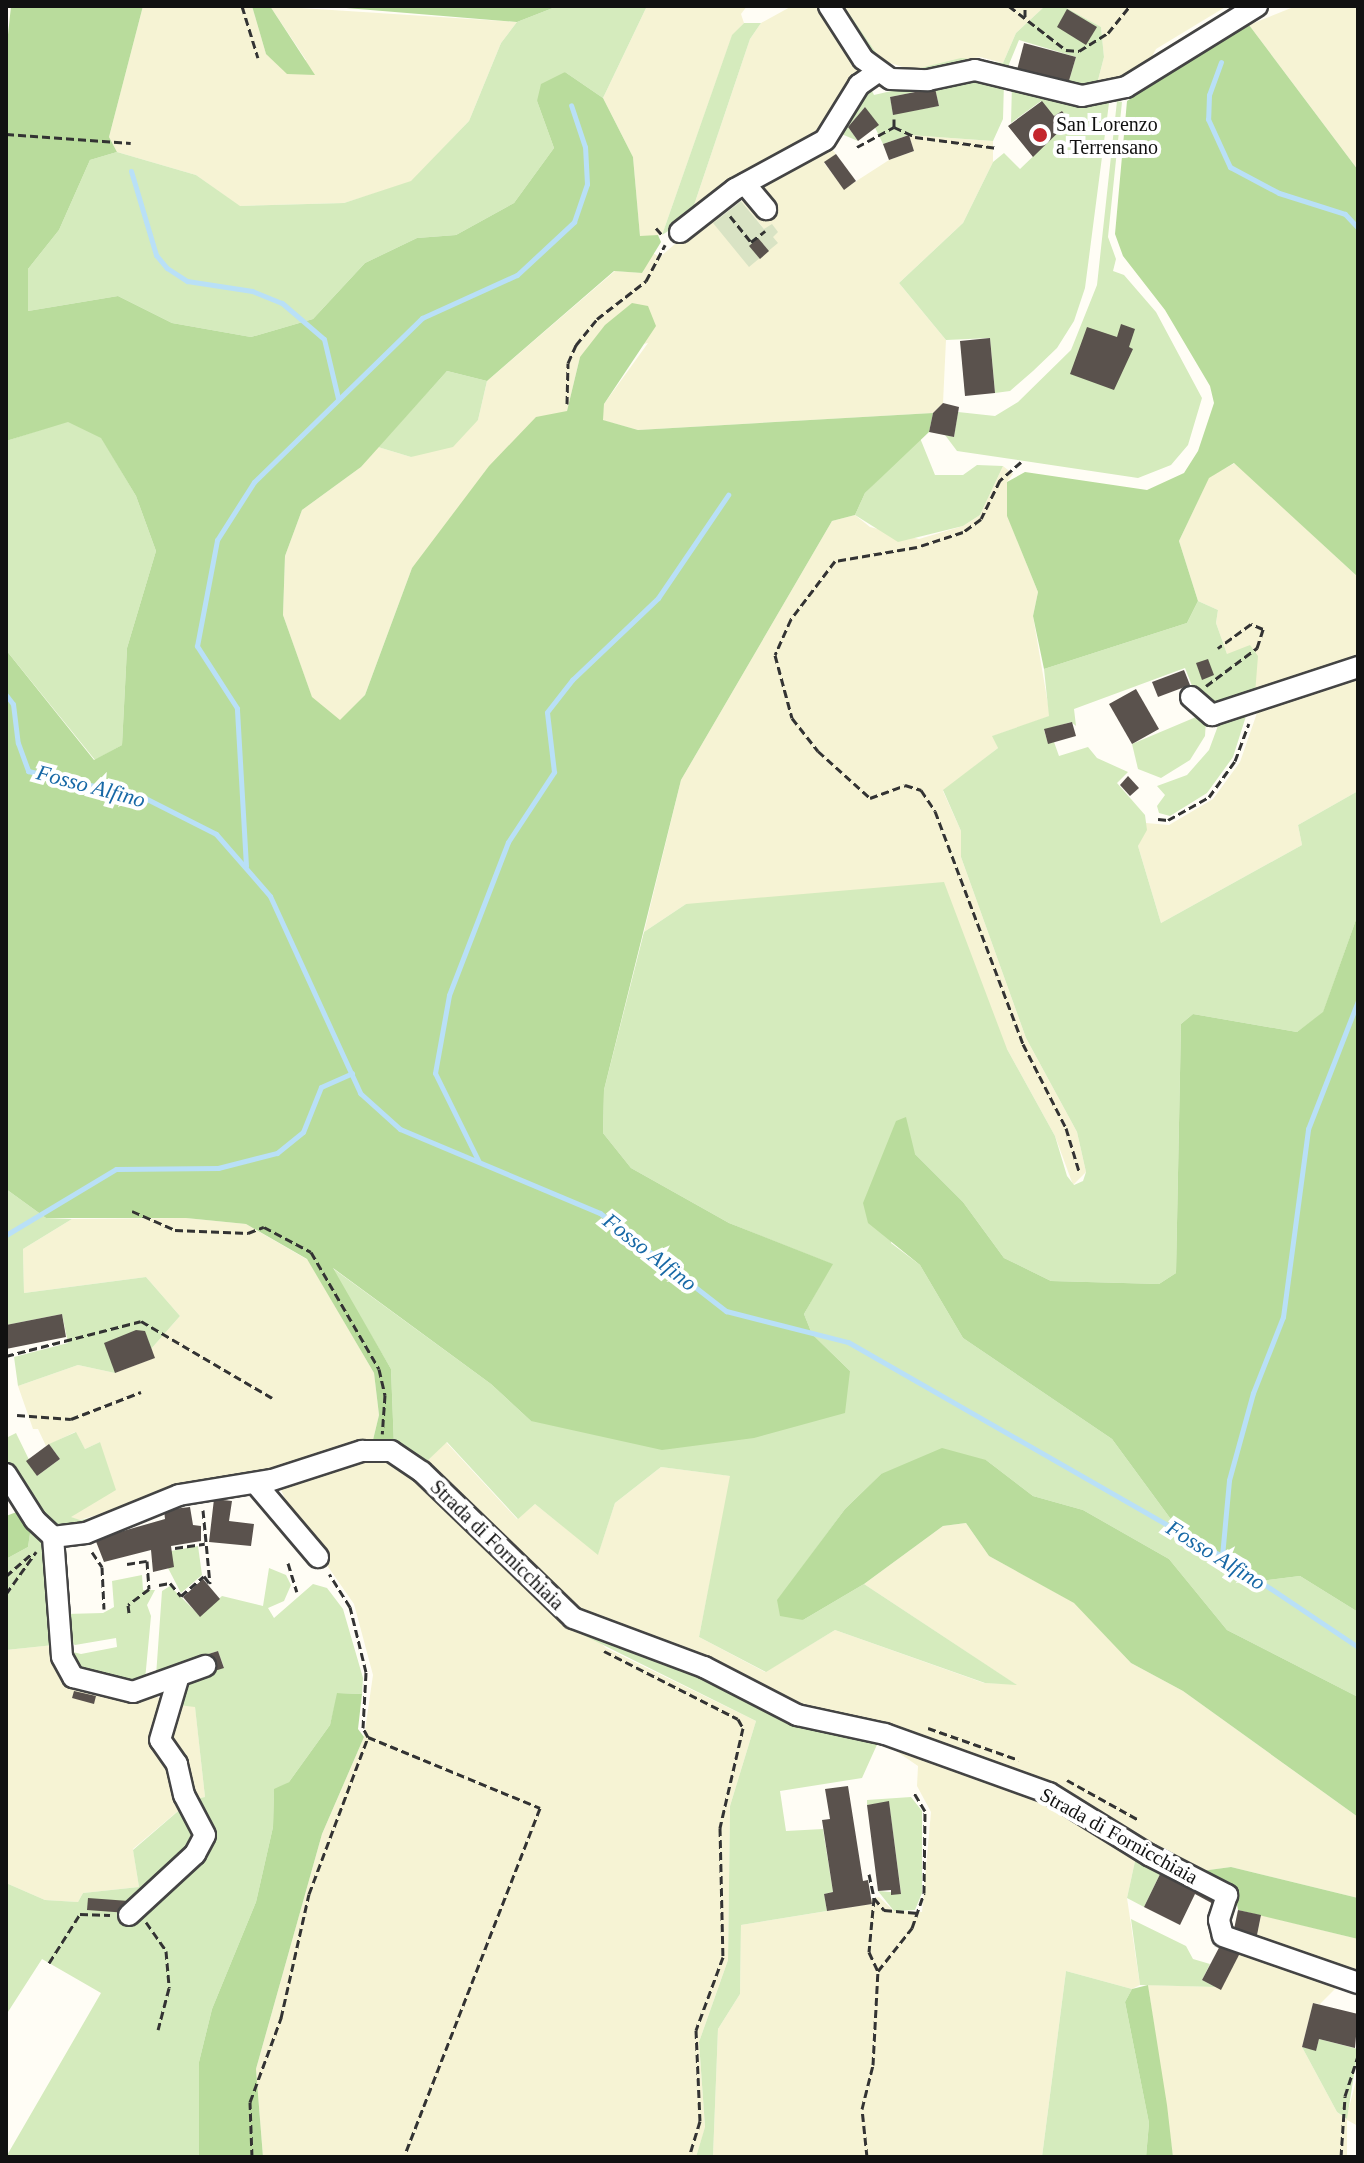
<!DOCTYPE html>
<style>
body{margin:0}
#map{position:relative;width:1364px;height:2163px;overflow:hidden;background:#fffdf5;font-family:Georgia,serif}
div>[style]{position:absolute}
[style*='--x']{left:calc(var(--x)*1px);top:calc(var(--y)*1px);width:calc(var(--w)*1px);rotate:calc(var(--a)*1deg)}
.farmland>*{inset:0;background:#f6f3d4}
.green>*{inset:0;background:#d5ebbd}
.forest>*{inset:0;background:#b9dc9c}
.cemetery>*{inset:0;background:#d9e3c4}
.stream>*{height:5px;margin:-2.5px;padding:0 2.5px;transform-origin:2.5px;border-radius:2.5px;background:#b9e0f7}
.building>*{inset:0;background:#5a524d}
.path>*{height:3px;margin-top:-1.5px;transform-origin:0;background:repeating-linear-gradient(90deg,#333 0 8px,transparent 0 12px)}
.roads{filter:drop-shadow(2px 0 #444) drop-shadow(-2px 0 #444) drop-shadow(0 2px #444) drop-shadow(0 -2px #444)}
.minor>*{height:20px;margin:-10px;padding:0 10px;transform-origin:10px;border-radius:10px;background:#fff}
.dots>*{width:22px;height:22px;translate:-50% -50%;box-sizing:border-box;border:4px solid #fff;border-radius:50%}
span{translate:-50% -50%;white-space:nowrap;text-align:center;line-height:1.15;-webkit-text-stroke:8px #fff;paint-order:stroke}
.poi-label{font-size:20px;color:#111}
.left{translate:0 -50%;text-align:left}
.street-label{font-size:20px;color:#111}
.water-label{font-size:22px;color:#1768a6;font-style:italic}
.frame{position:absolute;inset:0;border:8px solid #111;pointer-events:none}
</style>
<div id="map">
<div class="farmland">
<i style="clip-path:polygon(143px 6px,252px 6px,266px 54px,306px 60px,270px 6px,517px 22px,501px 43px,469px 121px,411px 182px,344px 203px,239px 206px,196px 175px,117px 152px,109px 137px)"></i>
<i style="clip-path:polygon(647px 6px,747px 6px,741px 14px,744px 23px,732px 36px,662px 235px,640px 237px,633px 157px,603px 98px)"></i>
<i style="clip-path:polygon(792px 6px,821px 6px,863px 70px,825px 131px,733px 183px,724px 184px,690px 217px,750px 39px,761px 23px)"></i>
<i style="clip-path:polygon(844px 6px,1045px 6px,1016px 33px,1003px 63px,980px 57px,912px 70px,881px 60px)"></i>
<i style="clip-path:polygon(1063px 6px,1227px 6px,1156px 49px,1149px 62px,1112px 82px,1097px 84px,1104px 57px,1101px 27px)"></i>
<i style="clip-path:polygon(1296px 6px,1356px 6px,1358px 170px,1249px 25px)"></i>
<i style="clip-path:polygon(909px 135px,993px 141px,993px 162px,963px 223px,899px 283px,946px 340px,943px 403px,933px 413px,638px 430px,602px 420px,604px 404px,648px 343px,580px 357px,567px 411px,412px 568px,365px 695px,340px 721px,312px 698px,283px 615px,285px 556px,302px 510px,361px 467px,378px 447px,411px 457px,478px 420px,487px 381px,615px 271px,642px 273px,651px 252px,660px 257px,713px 211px,721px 217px,714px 223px,765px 230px,741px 201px,764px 192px,768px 177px,830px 147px,836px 154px,824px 163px,844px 189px,889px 160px,914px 151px)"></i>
<i style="clip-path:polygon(1235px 463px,1358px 577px,1358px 661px,1255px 694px,1227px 654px,1216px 623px,1218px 610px,1198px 601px,1179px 541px,1209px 477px)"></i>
<i style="clip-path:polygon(1003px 466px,1013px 474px,1007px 482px,1007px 515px,1038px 592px,1033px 616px,1050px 716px,993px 736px,998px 748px,943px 791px,961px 831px,961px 857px,1026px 1038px,1077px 1132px,1086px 1172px,1073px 1185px,1055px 1136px,1007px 1049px,686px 904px,644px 932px,681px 780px,832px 521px,855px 515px,870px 527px,919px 539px,963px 526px,980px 515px)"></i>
<i style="clip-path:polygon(1358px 673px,1358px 791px,1298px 825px,1302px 845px,1161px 923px,1138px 846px,1146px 823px,1169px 825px,1213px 799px,1240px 762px,1258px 710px)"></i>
<i style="clip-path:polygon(186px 1218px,246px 1224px,308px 1260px,374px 1373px,379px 1415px,373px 1440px,79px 1520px,70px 1517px,100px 1442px,85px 1449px,75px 1432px,46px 1446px,38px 1429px,33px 1429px,18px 1386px,78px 1365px,115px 1373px,154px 1358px,151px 1349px,180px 1316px,146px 1277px,24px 1293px,23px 1249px,72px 1219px)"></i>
<i style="clip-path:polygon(446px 1442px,517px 1519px,535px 1504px,598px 1554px,615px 1503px,661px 1467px,731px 1476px,699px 1637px,765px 1672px,835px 1630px,984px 1683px,1015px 1684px,864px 1584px,943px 1526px,966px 1523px,989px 1556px,1075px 1603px,1131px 1663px,1183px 1691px,1358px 1817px,1358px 1898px,1231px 1867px,1194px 1872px,1054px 1787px,795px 1708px,575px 1613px,423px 1465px)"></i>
<i style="clip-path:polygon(362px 1454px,391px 1455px,606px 1648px,756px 1721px,730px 1806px,728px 1960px,699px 2042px,705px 2128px,696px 2157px,263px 2157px,256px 2069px,322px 1834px,364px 1737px,373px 1675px,354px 1604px,292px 1515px,278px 1483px)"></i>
<i style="clip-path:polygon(54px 1645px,173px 1705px,195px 1706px,205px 1797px,191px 1800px,133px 1849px,139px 1887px,83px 1893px,78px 1902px,45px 1900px,6px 1883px,6px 1650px)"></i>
<i style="clip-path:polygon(899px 1744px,1046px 1797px,1137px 1852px,1127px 1898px,1140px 1985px,1132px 1989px,1066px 1971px,1042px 2157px,713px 2157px,718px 2029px,740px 1994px,741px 1925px,871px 1904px,871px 1899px,879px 1897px,894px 1911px,922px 1912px,931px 1812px,917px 1786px,918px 1766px,896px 1751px)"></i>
<i style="clip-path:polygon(1261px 1915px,1358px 1939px,1358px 1978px,1256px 1940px)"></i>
<i style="clip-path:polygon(1241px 1951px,1339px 1985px,1320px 2004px,1313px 2003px,1302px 2047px,1337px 2112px,1346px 2119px,1358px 2073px,1358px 2126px,1347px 2120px,1347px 2157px,1173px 2157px,1148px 1985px,1216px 1987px)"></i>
</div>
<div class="green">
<i style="clip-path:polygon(558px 6px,647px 6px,603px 98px,565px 72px,537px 101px,554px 148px,514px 203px,456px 235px,417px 238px,365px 263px,313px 319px,251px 337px,172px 323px,118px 296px,28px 311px,28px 269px,59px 230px,90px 160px,117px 152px,196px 175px,240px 206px,344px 203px,411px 181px,469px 121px,501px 43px,517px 22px)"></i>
<i style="clip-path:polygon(836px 6px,844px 6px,881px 60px,895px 68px,912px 70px,961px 58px,1003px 63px,1016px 33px,1045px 6px,1063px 6px,1101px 27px,1104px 57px,1097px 84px,1079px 86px,1068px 84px,1076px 57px,1019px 40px,1007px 69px,932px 72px,882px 70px)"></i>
<i style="clip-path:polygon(744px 23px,761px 23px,750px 39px,690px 217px,662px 235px,732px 35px)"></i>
<i style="clip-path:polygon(evenodd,960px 75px,1004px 82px,1003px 119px,993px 141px,909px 135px,883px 144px,865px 107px,848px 127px,858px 141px,839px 133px,864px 90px,870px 87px,874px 95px,960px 75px,935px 88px,939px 106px,893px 114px,890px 97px,935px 88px)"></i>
<i style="clip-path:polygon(1012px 84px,1109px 103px,1085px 288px,1074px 321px,1057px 348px,1033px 371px,1010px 391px,995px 393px,990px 338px,946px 340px,899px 283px,963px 223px,993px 162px,1004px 153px,1020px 169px,1070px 121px,1062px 111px,1054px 116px,1041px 101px,1011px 123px)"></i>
<i style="clip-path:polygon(1117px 101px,1122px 102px,1108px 237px,1116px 259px,1113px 271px,1124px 275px,1156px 312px,1202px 398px,1188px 445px,1171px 465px,1138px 478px,957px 451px,945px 435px,954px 437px,958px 412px,995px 416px,1018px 402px,1071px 350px,1097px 285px)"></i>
<i style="clip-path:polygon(447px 371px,487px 381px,478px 420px,453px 447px,411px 457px,378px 447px)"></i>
<i style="clip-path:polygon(68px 421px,101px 437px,136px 496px,156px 551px,127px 648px,122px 745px,95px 760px,6px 650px,6px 441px)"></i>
<i style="clip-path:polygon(920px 438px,935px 475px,963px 475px,977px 465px,1003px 466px,980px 515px,963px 526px,898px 542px,855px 515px,865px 493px)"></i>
<i style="clip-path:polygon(1198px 601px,1218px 610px,1216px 623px,1227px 654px,1250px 645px,1258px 656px,1255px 694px,1216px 706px,1196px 696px,1185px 668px,1074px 709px,1076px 726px,1071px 722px,1044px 730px,1048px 743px,1054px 742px,1059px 756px,1088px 747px,1097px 758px,1128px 772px,1117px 783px,1145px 815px,1147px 830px,1138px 846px,1161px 923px,1302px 845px,1298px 825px,1358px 791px,1358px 914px,1323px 1013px,1297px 1032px,1193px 1014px,1181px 1024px,1176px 1273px,1159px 1284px,1051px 1281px,1004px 1258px,963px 1202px,915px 1154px,891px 1243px,920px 1265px,963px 1338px,1112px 1439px,1192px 1548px,1244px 1583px,1300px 1576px,1358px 1612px,1358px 1697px,1227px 1630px,1169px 1559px,1083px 1510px,1033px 1496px,986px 1460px,881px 1474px,845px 1509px,778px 1600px,803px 1620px,864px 1584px,1017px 1685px,985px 1683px,835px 1630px,766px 1672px,699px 1637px,730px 1476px,661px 1467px,615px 1503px,598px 1555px,535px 1504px,518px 1519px,447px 1442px,423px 1465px,394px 1446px,391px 1369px,331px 1267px,491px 1384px,531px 1421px,850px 1371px,812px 1334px,804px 1314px,832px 1264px,729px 1223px,631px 1168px,603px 1133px,604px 1090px,644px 932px,686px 904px,944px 882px,1007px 1049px,1055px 1136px,1067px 1176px,1074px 1185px,1083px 1181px,1086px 1172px,1077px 1132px,1026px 1038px,961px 857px,961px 831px,943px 790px,998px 748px,992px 736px,1049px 716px,1044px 669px,1187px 623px)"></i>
<i style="clip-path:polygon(1247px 713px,1233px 757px,1207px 793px,1170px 816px,1159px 813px,1157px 806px,1165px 795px,1157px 786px,1187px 775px,1209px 750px,1219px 723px)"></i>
<i style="clip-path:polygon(1196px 717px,1206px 721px,1205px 736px,1190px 760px,1161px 778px,1138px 769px,1132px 744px)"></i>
<i style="clip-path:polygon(6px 1189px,46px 1218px,72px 1219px,23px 1249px,24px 1293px,146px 1277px,180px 1316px,151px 1349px,115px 1373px,78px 1365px,18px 1386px,14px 1357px,68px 1343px,62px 1314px,6px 1325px)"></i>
<i style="clip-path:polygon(76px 1432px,85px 1449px,100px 1442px,116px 1490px,71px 1517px,80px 1520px,131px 1511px,59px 1530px,43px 1518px,6px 1460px,6px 1438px,16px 1433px,37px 1476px,60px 1459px,49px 1444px)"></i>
<i style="clip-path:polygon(31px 1527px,49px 1542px,54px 1645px,6px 1650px,6px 1559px,28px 1547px)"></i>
<i style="clip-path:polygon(198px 1546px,202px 1575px,181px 1593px,168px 1568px,171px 1551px)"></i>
<i style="clip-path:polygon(508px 1565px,570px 1622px,880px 1738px,862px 1778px,780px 1791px,786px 1831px,823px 1829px,833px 1892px,824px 1894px,827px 1911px,741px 1925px,740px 1994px,718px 2029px,713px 2157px,696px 2157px,705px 2127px,699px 2042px,728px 1960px,730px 1806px,756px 1721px,571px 1629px)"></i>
<i style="clip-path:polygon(269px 1568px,286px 1575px,291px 1585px,284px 1601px,268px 1608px,274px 1618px,313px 1584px,327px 1588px,343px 1609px,363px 1678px,362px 1694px,338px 1693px,330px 1725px,289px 1782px,274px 1790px,273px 1827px,256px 1902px,212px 2009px,199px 2062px,199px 2157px,6px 2157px,101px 1993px,42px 1959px,6px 2015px,6px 1883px,45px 1900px,78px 1902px,83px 1893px,139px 1887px,133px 1850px,191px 1800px,205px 1797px,195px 1707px,178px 1705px,186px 1680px,224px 1667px,218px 1651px,202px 1656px,204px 1662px,156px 1676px,162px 1591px,170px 1586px,200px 1616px,222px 1596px,263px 1606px)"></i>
<i style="clip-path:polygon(142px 1575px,143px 1590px,155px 1590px,147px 1605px,151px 1616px,145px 1680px,86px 1680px,65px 1650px,81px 1654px,117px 1647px,116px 1638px,75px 1645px,67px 1639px,66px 1614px,103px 1613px,114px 1607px,112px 1581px)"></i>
<i style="clip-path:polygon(911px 1797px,922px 1811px,922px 1893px,915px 1910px,894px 1911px,878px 1891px,901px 1893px,889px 1802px,867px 1805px,867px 1800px)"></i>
<i style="clip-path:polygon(1137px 1852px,1163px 1868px,1144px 1907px,1127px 1898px)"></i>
<i style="clip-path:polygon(1131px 1919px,1186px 1946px,1193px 1959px,1210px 1964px,1202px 1980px,1216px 1987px,1140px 1985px)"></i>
<i style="clip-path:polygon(1066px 1971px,1132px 1989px,1125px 2002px,1149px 2123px,1146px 2157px,1042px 2157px)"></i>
<i style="clip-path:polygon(1319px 2039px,1358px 2049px,1347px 2119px,1337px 2112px,1302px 2047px,1316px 2050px)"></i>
</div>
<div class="forest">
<i style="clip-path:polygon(11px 6px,143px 6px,109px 137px,117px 152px,90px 160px,59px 230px,28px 269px,28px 311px,118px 296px,172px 323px,251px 337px,313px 319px,365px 263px,417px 238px,456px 235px,514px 203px,554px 148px,537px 101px,541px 84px,565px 72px,603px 98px,633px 157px,640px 236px,658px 235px,661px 242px,642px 273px,614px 271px,487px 381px,447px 371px,361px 467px,302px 510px,285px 556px,283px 615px,312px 697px,340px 720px,365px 695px,412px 568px,489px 466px,536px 417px,567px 411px,580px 357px,605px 325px,632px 303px,648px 306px,656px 326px,604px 404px,603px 420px,638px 430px,933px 413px,929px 432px,865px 493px,855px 515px,832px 521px,681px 780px,604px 1090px,603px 1133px,631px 1168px,729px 1223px,833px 1264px,804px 1314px,812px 1334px,850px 1371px,845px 1413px,754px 1438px,662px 1450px,531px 1421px,491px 1384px,333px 1268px,391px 1369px,394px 1446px,373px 1440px,379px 1415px,374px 1373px,307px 1259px,246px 1224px,186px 1218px,46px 1218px,6px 1189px,6px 650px,94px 760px,122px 745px,127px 648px,156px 551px,136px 496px,101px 438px,68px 422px,6px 441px,6px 54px)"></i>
<i style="clip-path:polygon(252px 6px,270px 6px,315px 75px,287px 74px,266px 54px)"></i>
<i style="clip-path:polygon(322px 6px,558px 6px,517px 22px)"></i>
<i style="clip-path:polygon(1246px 21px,1358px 170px,1358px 577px,1234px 463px,1209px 478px,1179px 541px,1198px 601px,1187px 623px,1044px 669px,1033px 616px,1038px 592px,1007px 516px,1007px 482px,1025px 472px,1147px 490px,1184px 473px,1198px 451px,1214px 403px,1210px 386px,1165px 310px,1123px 256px,1115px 234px,1127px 101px)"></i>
<i style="clip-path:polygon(1358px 914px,1358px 1612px,1300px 1576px,1244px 1583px,1192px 1548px,1112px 1439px,963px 1338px,920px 1265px,868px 1223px,863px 1203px,896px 1121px,906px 1117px,915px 1154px,963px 1202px,1004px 1258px,1051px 1281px,1159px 1284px,1176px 1273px,1181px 1024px,1193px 1014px,1297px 1032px,1323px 1012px)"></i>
<i style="clip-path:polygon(942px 1448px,986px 1460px,1033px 1496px,1083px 1510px,1169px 1559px,1227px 1630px,1358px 1697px,1358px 1817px,1183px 1691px,1131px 1663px,1074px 1603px,989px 1556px,966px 1523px,943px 1526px,864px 1584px,803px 1620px,780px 1616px,777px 1600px,845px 1509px,881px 1474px)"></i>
<i style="clip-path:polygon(22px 1510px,31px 1527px,28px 1547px,6px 1559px,6px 1516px)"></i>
<i style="clip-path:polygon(337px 1693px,362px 1694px,358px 1729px,364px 1737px,322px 1834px,256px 2069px,263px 2157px,199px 2157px,199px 2062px,212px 2009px,256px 1902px,273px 1827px,274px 1789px,289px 1782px,330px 1725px)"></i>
<i style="clip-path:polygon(1231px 1867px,1358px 1898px,1358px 1939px,1238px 1910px,1235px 1892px,1194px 1872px)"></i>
<i style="clip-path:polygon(1148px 1985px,1167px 2105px,1173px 2157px,1146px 2157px,1149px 2123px,1125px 2002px,1132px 1989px)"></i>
</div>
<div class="cemetery">
<i style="clip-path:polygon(741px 201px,764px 229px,772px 224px,778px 232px,773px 237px,778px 243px,749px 267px,713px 223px)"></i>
</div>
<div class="stream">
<i style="--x:1221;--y:62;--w:35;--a:110"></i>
<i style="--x:1209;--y:95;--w:24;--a:92"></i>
<i style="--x:1208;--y:119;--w:53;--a:65.4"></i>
<i style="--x:1230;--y:167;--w:55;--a:28"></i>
<i style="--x:1279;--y:193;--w:69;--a:17.7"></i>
<i style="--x:1345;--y:214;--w:19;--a:47"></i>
<i style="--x:131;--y:171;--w:88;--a:73.4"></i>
<i style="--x:156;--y:255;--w:17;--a:50"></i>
<i style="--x:167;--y:268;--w:24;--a:33"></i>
<i style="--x:187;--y:281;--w:66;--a:8.7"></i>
<i style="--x:252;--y:291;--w:32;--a:22"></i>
<i style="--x:282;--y:303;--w:55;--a:40.6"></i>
<i style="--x:324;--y:339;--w:61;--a:76.7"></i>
<i style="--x:6;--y:695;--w:11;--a:52"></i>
<i style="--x:13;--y:704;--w:39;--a:83"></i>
<i style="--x:18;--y:743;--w:30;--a:70"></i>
<i style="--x:28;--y:771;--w:118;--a:12.7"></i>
<i style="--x:143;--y:797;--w:82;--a:26.9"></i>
<i style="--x:216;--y:834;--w:82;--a:48.9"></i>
<i style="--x:270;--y:896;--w:217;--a:65.4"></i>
<i style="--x:360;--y:1093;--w:54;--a:42"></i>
<i style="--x:400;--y:1129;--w:217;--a:22.8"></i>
<i style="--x:600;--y:1213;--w:160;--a:37.9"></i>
<i style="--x:726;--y:1311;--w:126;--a:14.3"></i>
<i style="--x:848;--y:1342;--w:431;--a:29.8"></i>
<i style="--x:1222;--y:1556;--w:164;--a:33.8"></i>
<i style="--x:246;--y:866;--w:158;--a:-93.3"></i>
<i style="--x:237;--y:708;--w:74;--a:-122.8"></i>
<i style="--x:197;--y:646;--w:108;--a:-79.3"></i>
<i style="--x:217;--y:540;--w:69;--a:-57.5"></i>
<i style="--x:254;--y:482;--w:235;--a:-44.3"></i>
<i style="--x:422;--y:318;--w:104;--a:-24.4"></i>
<i style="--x:517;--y:275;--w:78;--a:-42.9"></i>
<i style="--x:574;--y:222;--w:40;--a:-71.1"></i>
<i style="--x:587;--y:184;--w:37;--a:-93"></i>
<i style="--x:585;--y:147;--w:44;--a:-108.4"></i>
<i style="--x:479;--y:1162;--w:99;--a:-116.3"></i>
<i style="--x:435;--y:1073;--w:79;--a:-79.8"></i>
<i style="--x:449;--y:995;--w:164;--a:-68.9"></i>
<i style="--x:508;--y:842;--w:84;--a:-56.7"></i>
<i style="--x:554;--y:772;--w:60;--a:-96.7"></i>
<i style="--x:547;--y:712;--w:41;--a:-52"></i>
<i style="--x:572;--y:680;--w:119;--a:-43.6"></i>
<i style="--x:658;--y:598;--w:125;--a:-55.8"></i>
<i style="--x:6;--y:1235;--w:128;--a:-31"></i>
<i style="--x:116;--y:1169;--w:102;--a:-0.6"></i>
<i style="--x:218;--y:1168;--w:61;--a:-14.3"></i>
<i style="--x:277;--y:1153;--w:33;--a:-39"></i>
<i style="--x:303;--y:1132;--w:48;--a:-68.2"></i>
<i style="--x:321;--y:1087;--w:34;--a:-24"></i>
<i style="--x:1222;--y:1556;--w:76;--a:-84.7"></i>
<i style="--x:1229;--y:1480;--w:90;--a:-74.6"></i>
<i style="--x:1253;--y:1393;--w:82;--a:-68.5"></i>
<i style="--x:1283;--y:1317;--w:190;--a:-82.4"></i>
<i style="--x:1308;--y:1129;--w:137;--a:-68.7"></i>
</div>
<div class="building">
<i style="clip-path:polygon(1067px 9px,1097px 27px,1086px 45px,1057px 27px)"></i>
<i style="clip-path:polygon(1024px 43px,1076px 57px,1068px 84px,1017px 70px)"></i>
<i style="clip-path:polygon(935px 88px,939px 106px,893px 115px,890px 97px)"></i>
<i style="clip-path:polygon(1042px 101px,1054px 116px,1062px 111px,1070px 121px,1033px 157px,1008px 126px)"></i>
<i style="clip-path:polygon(865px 107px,879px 125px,858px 141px,848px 127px)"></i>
<i style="clip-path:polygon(909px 135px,914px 151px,889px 160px,883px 144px)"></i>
<i style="clip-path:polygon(836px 154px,856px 181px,844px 190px,824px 162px)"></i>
<i style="clip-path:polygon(758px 238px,769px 251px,760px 259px,749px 246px)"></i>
<i style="clip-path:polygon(1121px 324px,1135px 329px,1129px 347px,1133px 349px,1114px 390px,1070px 374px,1087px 327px,1117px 337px)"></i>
<i style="clip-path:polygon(990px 338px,995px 393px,965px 396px,960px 341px)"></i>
<i style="clip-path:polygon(943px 403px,959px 407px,954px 437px,929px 432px,933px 413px)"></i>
<i style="clip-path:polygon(1208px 659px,1214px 675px,1202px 680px,1196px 663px)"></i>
<i style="clip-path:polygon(1184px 670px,1190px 685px,1158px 697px,1152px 682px)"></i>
<i style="clip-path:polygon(1136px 689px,1159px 729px,1132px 744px,1109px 704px)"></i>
<i style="clip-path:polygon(1072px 722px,1076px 736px,1048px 744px,1044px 729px)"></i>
<i style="clip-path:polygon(1128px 776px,1139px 788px,1130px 796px,1120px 785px)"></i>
<i style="clip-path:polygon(62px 1314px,66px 1337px,6px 1349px,6px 1325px)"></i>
<i style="clip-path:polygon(136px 1330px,145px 1331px,155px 1358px,115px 1373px,104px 1343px)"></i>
<i style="clip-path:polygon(49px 1444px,60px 1459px,37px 1476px,26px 1461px)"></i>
<i style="clip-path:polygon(214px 1499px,232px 1501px,229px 1521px,254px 1524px,251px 1546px,209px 1542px)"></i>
<i style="clip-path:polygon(190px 1507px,193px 1525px,201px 1526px,201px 1541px,171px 1546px,174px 1567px,153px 1572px,151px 1550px,104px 1562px,95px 1539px,165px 1519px,164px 1510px)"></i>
<i style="clip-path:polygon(203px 1579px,220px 1599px,200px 1617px,183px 1597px)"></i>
<i style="clip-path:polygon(218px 1651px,224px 1668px,208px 1673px,202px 1656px)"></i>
<i style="clip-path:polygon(74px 1691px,96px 1696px,94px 1704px,72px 1698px)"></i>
<i style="clip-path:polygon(848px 1786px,863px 1881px,868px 1880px,872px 1904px,827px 1911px,824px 1894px,833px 1892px,822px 1820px,830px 1819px,825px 1789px)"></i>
<i style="clip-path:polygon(889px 1801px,901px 1894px,891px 1895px,891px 1890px,878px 1891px,867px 1805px)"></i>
<i style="clip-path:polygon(1163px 1868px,1222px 1897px,1217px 1906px,1195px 1894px,1180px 1925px,1144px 1907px)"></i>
<i style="clip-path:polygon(88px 1898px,129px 1901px,128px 1913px,87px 1910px)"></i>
<i style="clip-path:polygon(1238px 1910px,1261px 1915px,1256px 1940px,1233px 1934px)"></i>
<i style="clip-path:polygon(1222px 1942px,1241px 1951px,1221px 1990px,1202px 1980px)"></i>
<i style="clip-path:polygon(1313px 2003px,1358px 2014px,1355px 2048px,1319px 2039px,1316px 2051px,1302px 2047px)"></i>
</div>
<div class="path">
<i style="--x:242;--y:6;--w:54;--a:72.9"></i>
<i style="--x:1009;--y:6;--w:72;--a:37.7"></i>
<i style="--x:1066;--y:50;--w:13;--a:4"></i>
<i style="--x:1079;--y:51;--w:34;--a:-32"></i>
<i style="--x:1108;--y:33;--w:35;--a:-51"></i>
<i style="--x:1025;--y:17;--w:11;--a:-90"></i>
<i style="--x:894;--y:127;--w:8;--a:-90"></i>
<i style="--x:6;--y:134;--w:125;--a:4.1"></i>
<i style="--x:857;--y:147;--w:42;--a:-28.4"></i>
<i style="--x:894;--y:127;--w:23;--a:25"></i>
<i style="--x:915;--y:137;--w:83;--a:7.6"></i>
<i style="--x:730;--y:216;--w:35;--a:51"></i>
<i style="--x:656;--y:228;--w:9;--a:49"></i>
<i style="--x:751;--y:242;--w:18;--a:-38"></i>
<i style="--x:567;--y:404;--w:41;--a:-88.6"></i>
<i style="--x:568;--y:363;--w:20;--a:-66"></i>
<i style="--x:576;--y:345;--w:33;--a:-51"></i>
<i style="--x:597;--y:319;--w:62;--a:-37.8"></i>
<i style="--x:646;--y:281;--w:41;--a:-62.2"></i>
<i style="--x:1021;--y:462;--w:28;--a:139"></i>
<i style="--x:1000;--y:480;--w:43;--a:116"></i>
<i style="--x:981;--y:519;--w:22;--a:144"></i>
<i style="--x:963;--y:532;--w:48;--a:161.9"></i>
<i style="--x:917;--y:547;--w:83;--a:170.3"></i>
<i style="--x:835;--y:561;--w:73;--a:127.2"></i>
<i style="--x:791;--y:619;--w:39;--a:114"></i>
<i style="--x:775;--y:655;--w:65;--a:74.9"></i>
<i style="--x:792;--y:718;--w:42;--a:51.8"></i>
<i style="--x:818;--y:751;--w:70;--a:42.1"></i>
<i style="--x:870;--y:798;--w:37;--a:-20"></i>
<i style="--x:905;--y:785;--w:17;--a:17"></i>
<i style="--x:921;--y:790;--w:25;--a:56"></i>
<i style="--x:935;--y:811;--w:249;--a:69.3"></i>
<i style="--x:1023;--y:1044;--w:94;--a:62.9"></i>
<i style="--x:1066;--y:1128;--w:45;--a:73.2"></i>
<i style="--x:1206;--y:686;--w:64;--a:-36.7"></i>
<i style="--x:1257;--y:648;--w:20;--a:-72"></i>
<i style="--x:1263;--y:629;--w:13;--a:-157"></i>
<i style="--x:1251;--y:624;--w:41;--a:144"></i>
<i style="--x:1158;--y:819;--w:10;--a:6"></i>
<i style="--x:1168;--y:820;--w:47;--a:-29.3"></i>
<i style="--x:1209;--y:797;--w:44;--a:-54.2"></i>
<i style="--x:1235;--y:761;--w:40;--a:-69.8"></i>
<i style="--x:132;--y:1211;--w:47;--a:23.8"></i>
<i style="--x:175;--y:1230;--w:73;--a:2.4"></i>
<i style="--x:248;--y:1233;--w:17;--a:-21"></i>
<i style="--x:264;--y:1227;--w:53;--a:28"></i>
<i style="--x:311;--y:1252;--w:135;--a:59.8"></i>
<i style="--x:379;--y:1369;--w:27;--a:77"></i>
<i style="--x:385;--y:1395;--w:39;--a:94"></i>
<i style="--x:6;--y:1356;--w:139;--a:-14.5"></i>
<i style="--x:141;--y:1321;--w:152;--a:30.4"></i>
<i style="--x:17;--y:1415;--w:54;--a:4.2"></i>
<i style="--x:71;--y:1419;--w:75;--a:-21.1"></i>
<i style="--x:203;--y:1510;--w:74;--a:84.6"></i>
<i style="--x:175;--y:1548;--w:30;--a:-8"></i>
<i style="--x:92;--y:1552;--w:18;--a:56"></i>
<i style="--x:102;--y:1567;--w:42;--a:87.3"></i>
<i style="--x:288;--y:1563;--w:30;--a:73"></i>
<i style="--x:127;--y:1564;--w:20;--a:-9"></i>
<i style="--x:147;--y:1561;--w:28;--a:86"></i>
<i style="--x:149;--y:1589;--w:26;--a:143"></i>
<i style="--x:128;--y:1605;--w:8;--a:83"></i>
<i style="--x:6;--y:1576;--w:35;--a:-41"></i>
<i style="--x:159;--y:1585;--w:11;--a:-10"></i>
<i style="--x:170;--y:1583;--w:17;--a:50"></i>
<i style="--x:181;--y:1596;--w:30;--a:-41"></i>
<i style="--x:204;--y:1576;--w:10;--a:53"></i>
<i style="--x:6;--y:1594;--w:52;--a:-54.5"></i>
<i style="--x:604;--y:1651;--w:150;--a:26.9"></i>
<i style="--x:738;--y:1719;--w:10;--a:61"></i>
<i style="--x:743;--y:1728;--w:103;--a:103"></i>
<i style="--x:720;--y:1828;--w:129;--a:88.7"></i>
<i style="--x:723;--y:1957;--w:78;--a:110.3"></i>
<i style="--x:696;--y:2030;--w:91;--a:87.5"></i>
<i style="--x:700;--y:2121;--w:38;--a:107"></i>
<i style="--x:928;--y:1728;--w:96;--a:19.4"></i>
<i style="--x:368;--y:1737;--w:186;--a:22.4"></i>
<i style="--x:540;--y:1808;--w:375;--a:111.3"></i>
<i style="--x:1067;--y:1780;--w:82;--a:29.1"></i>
<i style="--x:869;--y:1874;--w:25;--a:78"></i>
<i style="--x:874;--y:1898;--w:16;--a:50"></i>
<i style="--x:884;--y:1910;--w:34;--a:5"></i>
<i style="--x:874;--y:1898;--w:54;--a:95.3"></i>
<i style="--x:869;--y:1952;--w:21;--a:65"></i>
<i style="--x:146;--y:1922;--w:35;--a:55"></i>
<i style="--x:166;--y:1951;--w:37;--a:85"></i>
<i style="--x:169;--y:1988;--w:43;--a:104.7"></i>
<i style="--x:49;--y:1963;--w:58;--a:-57.7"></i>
<i style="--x:80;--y:1914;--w:30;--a:2"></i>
<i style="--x:252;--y:2157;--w:55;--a:-92.1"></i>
<i style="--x:250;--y:2102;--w:90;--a:-69.7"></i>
<i style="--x:281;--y:2018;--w:127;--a:-77.3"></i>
<i style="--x:309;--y:1894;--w:168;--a:-69.4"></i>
<i style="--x:368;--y:1737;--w:10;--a:-119"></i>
<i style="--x:363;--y:1728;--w:56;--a:-86.9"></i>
<i style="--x:366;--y:1672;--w:67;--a:-103.8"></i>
<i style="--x:350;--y:1607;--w:39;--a:-122"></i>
<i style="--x:867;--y:2157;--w:48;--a:-95.9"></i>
<i style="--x:862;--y:2109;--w:45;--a:-76"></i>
<i style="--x:873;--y:2065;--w:94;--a:-87"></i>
<i style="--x:878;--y:1971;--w:55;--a:-51.7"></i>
<i style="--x:912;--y:1928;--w:37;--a:-71"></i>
<i style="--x:924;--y:1893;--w:82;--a:-89.3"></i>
<i style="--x:925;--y:1811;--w:21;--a:-121"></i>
<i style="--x:1341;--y:2157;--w:61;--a:-86.2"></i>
<i style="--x:1345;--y:2096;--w:42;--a:-72"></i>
</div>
<div class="roads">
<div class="minor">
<i style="--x:829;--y:6;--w:63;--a:57.3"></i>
<i style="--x:863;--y:59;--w:34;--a:36"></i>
<i style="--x:891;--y:79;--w:37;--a:2"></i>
<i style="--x:928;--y:80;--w:48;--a:-12"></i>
<i style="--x:975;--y:70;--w:110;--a:13.7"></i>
<i style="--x:1082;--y:96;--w:45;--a:-11.6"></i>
<i style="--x:1126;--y:87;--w:154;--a:-31.7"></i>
<i style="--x:745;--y:184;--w:33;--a:50"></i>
<i style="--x:680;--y:232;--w:70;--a:-38"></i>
<i style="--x:735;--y:189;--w:102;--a:-28.6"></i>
<i style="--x:825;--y:140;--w:65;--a:-58.3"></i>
<i style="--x:859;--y:85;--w:21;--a:-35"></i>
<i style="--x:1191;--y:697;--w:28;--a:41"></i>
<i style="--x:1212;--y:715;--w:154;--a:-18.2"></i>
<i style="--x:6;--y:1474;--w:54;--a:57.8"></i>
<i style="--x:35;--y:1520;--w:25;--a:43"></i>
<i style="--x:53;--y:1537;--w:33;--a:-7"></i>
<i style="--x:86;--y:1533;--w:100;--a:-22.2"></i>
<i style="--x:179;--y:1495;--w:94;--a:-9.2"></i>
<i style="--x:272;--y:1480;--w:95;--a:-17.9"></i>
<i style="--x:362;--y:1451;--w:29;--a:0"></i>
<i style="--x:391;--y:1451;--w:37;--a:34"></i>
<i style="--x:422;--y:1472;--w:210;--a:44"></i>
<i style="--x:573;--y:1618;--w:140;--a:20.5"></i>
<i style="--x:704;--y:1667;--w:105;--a:27.3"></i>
<i style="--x:797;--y:1715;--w:90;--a:12.2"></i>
<i style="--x:885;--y:1734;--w:174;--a:19.8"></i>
<i style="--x:1049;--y:1793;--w:118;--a:31.8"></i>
<i style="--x:1149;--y:1855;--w:88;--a:27.1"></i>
<i style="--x:1227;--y:1895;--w:26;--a:108"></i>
<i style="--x:1219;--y:1920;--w:16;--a:76"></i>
<i style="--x:1223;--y:1936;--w:143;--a:19.2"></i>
<i style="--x:256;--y:1484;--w:96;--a:49.7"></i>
<i style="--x:53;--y:1537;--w:120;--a:85.7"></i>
<i style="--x:62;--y:1657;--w:23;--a:61"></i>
<i style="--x:73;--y:1677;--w:62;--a:14"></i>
<i style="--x:133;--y:1692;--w:77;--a:-19.9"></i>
<i style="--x:129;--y:1915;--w:90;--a:-42.7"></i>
<i style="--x:195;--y:1854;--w:21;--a:-62"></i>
<i style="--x:205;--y:1835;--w:45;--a:-117.7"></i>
<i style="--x:184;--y:1795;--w:32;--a:-103"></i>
<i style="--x:177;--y:1764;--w:29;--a:-125"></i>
<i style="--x:160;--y:1740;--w:64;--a:-73.6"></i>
</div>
</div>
<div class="dots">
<i style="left:1040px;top:135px;background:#c4262e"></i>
</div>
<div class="poi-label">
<span class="left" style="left:1056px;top:136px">San Lorenzo<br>a Terrensano</span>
</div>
<div class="street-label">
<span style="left:497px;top:1545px;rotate:44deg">Strada di Fornicchiaia</span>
<span style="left:1119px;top:1836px;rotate:29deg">Strada di Fornicchiaia</span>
</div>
<div class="water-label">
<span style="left:91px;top:786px;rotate:15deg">Fosso Alfino</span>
<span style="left:650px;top:1252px;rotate:38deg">Fosso Alfino</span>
<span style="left:1216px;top:1555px;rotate:32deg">Fosso Alfino</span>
</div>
<div class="frame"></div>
</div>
